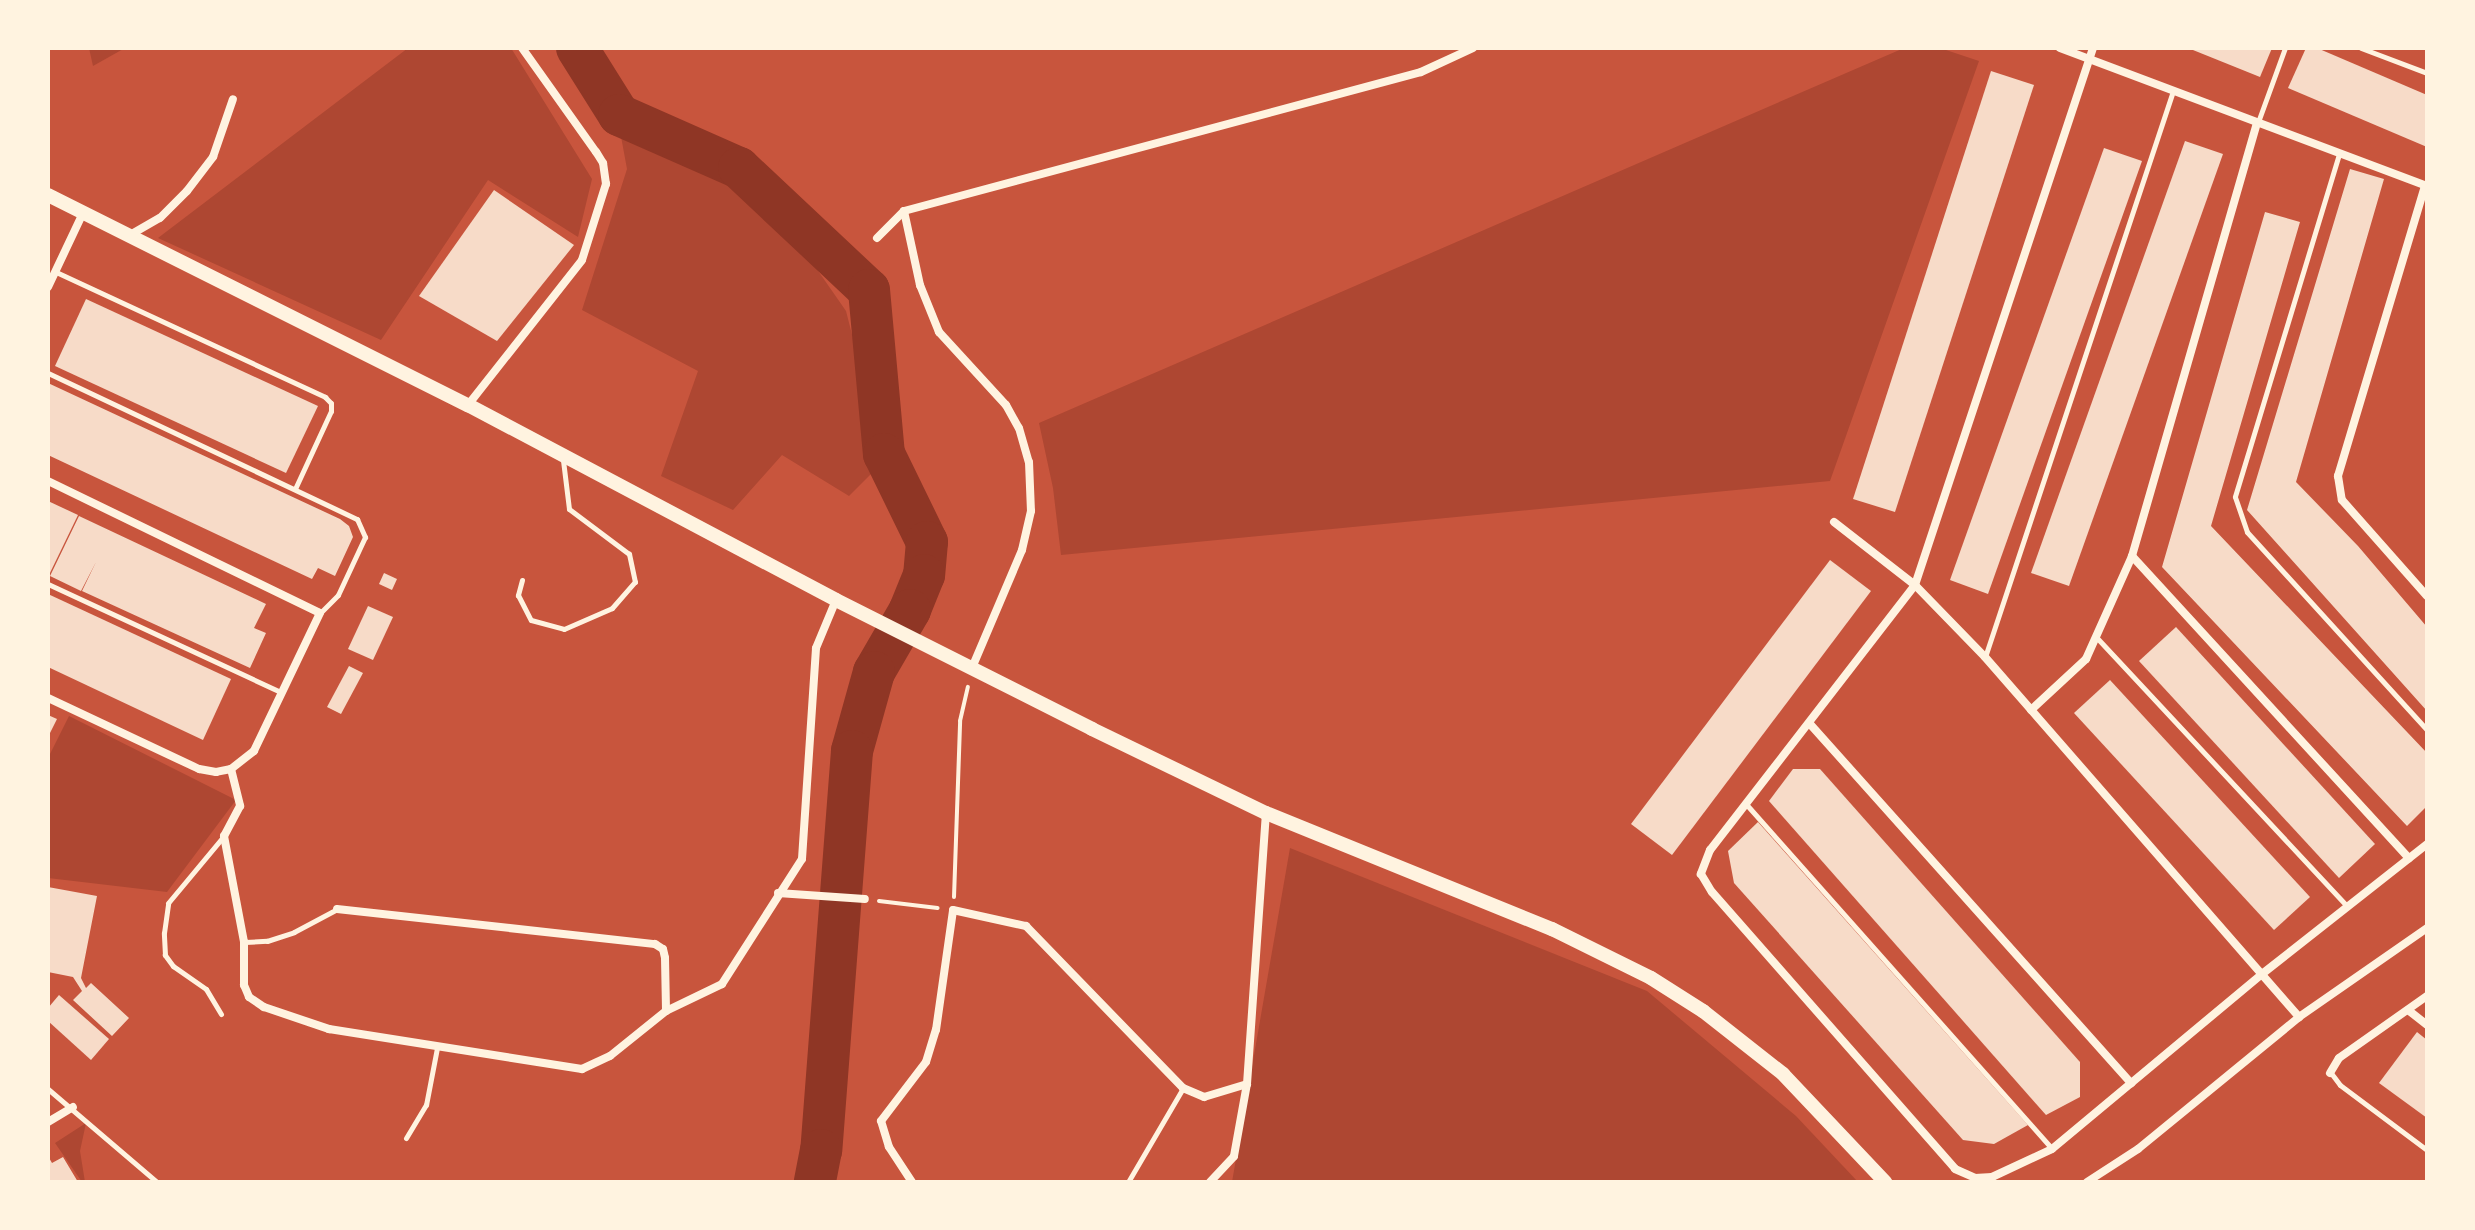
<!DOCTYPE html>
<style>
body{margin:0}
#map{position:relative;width:2475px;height:1230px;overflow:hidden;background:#c8553d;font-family:"Alegreya Sans",sans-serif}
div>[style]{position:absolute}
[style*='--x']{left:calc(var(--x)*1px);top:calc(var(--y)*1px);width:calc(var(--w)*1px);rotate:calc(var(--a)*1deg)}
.green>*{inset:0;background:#ae4732}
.river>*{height:42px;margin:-21px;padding:0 21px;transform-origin:21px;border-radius:21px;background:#8f3625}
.building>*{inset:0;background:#f7dbc8}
.path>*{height:4px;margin:-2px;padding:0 2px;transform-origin:2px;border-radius:2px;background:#fff3e0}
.service>*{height:5px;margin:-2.5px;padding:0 2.5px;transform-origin:2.5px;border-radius:2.5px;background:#fff3e0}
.minor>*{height:8px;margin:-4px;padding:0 4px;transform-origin:4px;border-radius:4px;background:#fff3e0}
.secondary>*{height:14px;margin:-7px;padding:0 7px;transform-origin:7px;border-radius:7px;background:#fff3e0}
span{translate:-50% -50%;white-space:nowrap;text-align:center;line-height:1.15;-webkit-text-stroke:6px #fff3e0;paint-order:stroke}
.frame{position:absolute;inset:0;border:50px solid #fff3e0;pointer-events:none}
</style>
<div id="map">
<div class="green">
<i style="clip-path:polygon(89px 48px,125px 48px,93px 66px)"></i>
<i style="clip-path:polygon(408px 48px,511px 48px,592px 179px,578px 237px,488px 180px,381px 340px,158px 238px)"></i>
<i style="clip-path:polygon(1904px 48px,1940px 48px,1979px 61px,1830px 481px,1061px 555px,1053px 488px,1039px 423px)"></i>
<i style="clip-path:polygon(620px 131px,736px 185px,814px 265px,846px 311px,864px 382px,875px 470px,849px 496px,782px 455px,733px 510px,661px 476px,698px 371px,582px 310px,627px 169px)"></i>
<i style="clip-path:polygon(69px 716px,236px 800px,167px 892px,48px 878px,48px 758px)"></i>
<i style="clip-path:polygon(1290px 848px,1647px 991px,1796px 1116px,1858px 1182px,1232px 1182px)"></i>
<i style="clip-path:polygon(86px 1123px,80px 1151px,85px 1182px,82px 1182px,55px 1143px)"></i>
</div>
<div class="river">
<i style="--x:577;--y:48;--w:79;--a:57.9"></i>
<i style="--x:619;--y:115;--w:131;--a:23.8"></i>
<i style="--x:739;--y:168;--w:178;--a:43.2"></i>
<i style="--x:869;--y:290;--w:165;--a:84.8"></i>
<i style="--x:884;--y:454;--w:98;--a:64"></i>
<i style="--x:927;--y:542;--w:33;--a:95"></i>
<i style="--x:924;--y:575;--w:38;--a:112"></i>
<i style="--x:910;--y:610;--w:72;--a:120.1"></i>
<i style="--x:874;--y:672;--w:82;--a:105.6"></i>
<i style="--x:852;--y:751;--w:400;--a:94.4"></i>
<i style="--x:821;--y:1150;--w:33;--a:101"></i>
</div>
<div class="building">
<i style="clip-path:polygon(2188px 48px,2272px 48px,2260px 77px)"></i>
<i style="clip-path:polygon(2306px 48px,2317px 48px,2427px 95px,2427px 147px,2288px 88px)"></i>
<i style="clip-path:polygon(1991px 71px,2034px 85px,1895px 512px,1853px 499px)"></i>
<i style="clip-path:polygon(2185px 141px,2223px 154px,2069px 586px,2031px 573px)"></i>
<i style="clip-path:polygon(2104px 148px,2142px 161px,1988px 594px,1950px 580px)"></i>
<i style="clip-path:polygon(2350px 169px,2384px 179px,2296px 482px,2358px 546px,2427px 627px,2427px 711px,2247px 510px)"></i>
<i style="clip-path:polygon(494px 190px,574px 245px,497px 341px,419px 296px)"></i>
<i style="clip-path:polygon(2265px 212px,2300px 222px,2211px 526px,2427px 753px,2427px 806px,2407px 826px,2162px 567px)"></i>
<i style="clip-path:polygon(86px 299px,318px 406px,286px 473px,55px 366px)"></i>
<i style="clip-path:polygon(48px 383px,340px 519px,349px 526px,353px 537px,335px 576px,318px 568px,312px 579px,48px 455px)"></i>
<i style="clip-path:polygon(48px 501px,78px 515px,48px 577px)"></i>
<i style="clip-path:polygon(79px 516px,266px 604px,254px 628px,266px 633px,250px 668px,82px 591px,96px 562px,81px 591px,50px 576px)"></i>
<i style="clip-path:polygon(1830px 560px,1871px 591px,1672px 855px,1631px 824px)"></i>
<i style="clip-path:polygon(384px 573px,397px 579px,392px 590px,379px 584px)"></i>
<i style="clip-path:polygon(48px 594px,231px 679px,203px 740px,48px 667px)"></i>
<i style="clip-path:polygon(368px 606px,393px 617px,373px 660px,348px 649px)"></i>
<i style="clip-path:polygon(2176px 627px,2375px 844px,2339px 878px,2139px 661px)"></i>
<i style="clip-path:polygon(349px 666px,363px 673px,341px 714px,327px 707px)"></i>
<i style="clip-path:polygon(2110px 680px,2310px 897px,2274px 930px,2074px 713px)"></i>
<i style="clip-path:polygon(48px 715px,57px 719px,48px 737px)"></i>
<i style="clip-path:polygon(1793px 769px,1820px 769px,2080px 1062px,2080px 1097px,2046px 1115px,1769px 801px)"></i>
<i style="clip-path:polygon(1758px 822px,2028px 1125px,1994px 1144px,1963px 1140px,1734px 883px,1728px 851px)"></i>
<i style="clip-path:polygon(48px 887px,97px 896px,81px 978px,86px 988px,91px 983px,129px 1018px,112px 1036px,73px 1000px,82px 991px,73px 977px,48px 972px)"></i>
<i style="clip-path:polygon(59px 995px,109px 1039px,91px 1060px,48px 1021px,48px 1008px)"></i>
<i style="clip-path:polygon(2417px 1032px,2427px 1040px,2427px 1118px,2379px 1083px)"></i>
<i style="clip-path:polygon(48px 1156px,52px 1163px,63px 1157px,78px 1182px,48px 1182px)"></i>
</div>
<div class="path">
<i style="--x:954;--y:897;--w:176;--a:-88"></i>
<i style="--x:960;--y:721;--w:35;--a:-77"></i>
<i style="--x:879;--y:901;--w:59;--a:6.8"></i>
</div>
<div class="service">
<i style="--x:2361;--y:48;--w:71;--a:20.7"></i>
<i style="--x:2258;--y:122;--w:79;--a:-70"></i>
<i style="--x:2339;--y:154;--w:358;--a:106.9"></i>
<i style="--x:2235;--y:497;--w:37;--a:71"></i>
<i style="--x:2247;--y:532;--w:268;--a:47.7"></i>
<i style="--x:56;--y:272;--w:297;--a:24.9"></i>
<i style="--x:325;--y:397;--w:8;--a:45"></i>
<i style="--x:331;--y:403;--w:8;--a:90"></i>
<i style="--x:331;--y:411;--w:86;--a:114.8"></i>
<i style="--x:48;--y:373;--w:342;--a:25.3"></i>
<i style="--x:357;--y:519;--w:20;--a:66"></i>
<i style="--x:365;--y:537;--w:64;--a:115"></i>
<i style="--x:338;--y:595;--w:25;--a:135"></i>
<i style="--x:522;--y:580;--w:16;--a:105"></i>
<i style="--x:518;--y:595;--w:28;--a:63"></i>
<i style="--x:531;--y:620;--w:34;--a:15"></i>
<i style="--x:564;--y:629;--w:52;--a:-23.6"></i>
<i style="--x:612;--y:608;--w:35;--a:-49"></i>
<i style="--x:635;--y:582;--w:29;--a:-102"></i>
<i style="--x:629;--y:554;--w:75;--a:-143.1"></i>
<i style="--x:569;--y:509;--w:49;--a:-97"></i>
<i style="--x:48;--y:584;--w:257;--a:24.9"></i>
<i style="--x:2098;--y:639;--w:365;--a:47"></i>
<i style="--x:1985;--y:657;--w:596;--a:-71.63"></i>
<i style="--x:1746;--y:804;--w:461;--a:48.4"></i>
<i style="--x:245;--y:942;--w:22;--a:-3"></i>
<i style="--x:267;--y:941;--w:28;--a:-18"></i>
<i style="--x:294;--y:932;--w:49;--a:-28.1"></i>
<i style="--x:221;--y:1014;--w:29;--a:-121"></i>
<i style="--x:206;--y:989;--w:40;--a:-145.1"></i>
<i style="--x:173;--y:966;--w:14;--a:-126"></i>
<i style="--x:165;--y:955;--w:22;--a:-93"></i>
<i style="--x:164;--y:933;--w:30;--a:-82"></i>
<i style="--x:168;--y:903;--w:86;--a:-50.2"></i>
<i style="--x:2331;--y:1073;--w:15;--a:53"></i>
<i style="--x:2340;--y:1085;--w:109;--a:36.8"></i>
<i style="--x:48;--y:1089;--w:143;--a:40.5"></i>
<i style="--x:406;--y:1138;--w:39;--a:-59"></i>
<i style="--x:426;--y:1105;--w:58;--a:-79.1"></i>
<i style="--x:1128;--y:1182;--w:109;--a:-59.7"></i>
</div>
<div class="minor">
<i style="--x:2060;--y:48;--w:392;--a:20.6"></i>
<i style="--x:2093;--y:48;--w:566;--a:108.34"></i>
<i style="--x:1915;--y:585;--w:335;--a:127.7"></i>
<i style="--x:1710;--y:850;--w:26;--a:111"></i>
<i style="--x:1701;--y:874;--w:21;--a:59"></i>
<i style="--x:1712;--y:892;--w:368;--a:48.7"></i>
<i style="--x:1955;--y:1169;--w:22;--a:24"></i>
<i style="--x:1975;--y:1178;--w:17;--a:-3"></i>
<i style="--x:1992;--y:1177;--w:66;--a:-25"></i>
<i style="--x:2052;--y:1149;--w:273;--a:-39.8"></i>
<i style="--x:2262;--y:974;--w:210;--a:-38.2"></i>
<i style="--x:2425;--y:186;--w:303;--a:106.7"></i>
<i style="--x:2338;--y:476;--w:24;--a:81"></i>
<i style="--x:2342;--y:500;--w:128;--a:48.5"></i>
<i style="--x:904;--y:211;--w:76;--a:77.8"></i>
<i style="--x:920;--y:285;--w:51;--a:68"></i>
<i style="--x:939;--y:332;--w:99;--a:47.5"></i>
<i style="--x:1006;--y:405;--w:26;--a:61"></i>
<i style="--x:1019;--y:428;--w:35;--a:74"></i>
<i style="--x:1029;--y:462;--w:49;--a:87.7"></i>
<i style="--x:1031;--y:511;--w:40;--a:103"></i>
<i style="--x:1022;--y:550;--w:128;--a:113"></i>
<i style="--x:130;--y:235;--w:34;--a:-30"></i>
<i style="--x:160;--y:218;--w:38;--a:-45"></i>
<i style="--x:187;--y:191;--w:43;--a:-52.6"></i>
<i style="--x:213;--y:157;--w:61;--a:-71"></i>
<i style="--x:877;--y:238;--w:38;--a:-45"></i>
<i style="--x:904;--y:211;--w:535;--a:-15.05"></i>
<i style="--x:1421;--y:72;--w:57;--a:-24.8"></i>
<i style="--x:48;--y:287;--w:82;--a:-64.7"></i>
<i style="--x:468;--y:405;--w:184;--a:-51.8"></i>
<i style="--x:582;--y:260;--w:80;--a:-72.5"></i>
<i style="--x:606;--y:184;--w:21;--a:-98"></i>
<i style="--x:603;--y:163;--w:13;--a:-122"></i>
<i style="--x:596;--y:152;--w:128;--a:-125.4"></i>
<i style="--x:48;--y:481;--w:302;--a:25.9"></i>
<i style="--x:320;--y:613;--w:153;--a:115.6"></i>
<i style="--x:254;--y:751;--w:29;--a:142"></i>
<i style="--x:231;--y:769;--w:15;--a:169"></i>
<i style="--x:216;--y:772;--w:17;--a:-170"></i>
<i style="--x:199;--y:769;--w:167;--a:-154.8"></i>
<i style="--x:1834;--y:522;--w:103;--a:37.9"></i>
<i style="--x:1915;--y:585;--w:100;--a:45.8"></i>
<i style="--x:1985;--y:657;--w:478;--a:48.9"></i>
<i style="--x:2132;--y:556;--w:410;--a:47.5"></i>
<i style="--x:2031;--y:710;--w:75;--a:-42.8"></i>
<i style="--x:2086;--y:659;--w:113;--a:-65.9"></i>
<i style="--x:2132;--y:556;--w:451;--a:-73.9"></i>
<i style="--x:1810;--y:724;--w:482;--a:48.2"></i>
<i style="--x:231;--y:769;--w:38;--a:76"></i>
<i style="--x:240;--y:806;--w:34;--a:118"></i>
<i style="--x:224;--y:836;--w:108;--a:79.3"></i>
<i style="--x:244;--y:942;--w:43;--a:90"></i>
<i style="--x:244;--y:985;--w:13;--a:67"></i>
<i style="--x:249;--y:997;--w:18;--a:34"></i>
<i style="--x:264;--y:1007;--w:69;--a:18.7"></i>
<i style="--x:329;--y:1029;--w:256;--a:9"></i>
<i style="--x:582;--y:1069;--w:31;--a:-25"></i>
<i style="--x:610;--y:1056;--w:72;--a:-38.8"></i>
<i style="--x:666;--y:1011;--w:62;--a:-25.7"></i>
<i style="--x:722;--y:984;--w:148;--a:-57.4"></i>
<i style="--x:802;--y:859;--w:211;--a:-86.2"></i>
<i style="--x:816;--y:648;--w:52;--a:-67.4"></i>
<i style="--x:778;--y:893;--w:87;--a:3.9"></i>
<i style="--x:337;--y:909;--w:320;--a:6.3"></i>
<i style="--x:655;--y:944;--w:9;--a:32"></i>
<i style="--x:663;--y:949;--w:9;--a:77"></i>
<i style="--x:665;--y:958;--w:53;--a:88.9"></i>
<i style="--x:2408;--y:1010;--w:24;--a:38"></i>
<i style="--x:2330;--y:1073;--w:17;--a:-59"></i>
<i style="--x:2339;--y:1058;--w:108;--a:-35.2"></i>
<i style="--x:48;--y:1122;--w:29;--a:-31"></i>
<i style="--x:912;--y:1182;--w:42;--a:-123.3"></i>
<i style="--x:889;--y:1147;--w:27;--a:-107"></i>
<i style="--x:881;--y:1121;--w:74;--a:-52.7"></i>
<i style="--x:926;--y:1062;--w:34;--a:-73"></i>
<i style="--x:936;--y:1030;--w:121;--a:-81.9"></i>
<i style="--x:953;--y:910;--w:75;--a:12.4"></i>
<i style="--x:1026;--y:926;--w:226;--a:45.9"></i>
<i style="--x:1183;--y:1088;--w:23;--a:23"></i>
<i style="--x:1204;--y:1097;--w:45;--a:-16.8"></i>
<i style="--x:1210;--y:1182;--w:35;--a:-47"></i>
<i style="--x:1234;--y:1156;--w:73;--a:-79.8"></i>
<i style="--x:1247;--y:1084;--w:272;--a:-86"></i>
<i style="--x:2087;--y:1182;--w:61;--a:-32.9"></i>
<i style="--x:2138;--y:1149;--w:208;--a:-39.3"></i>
<i style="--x:2299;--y:1017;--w:156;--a:-34.8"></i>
</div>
<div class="secondary">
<i style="--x:48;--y:195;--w:470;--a:26.6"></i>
<i style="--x:468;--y:405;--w:416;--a:27.9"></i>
<i style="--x:836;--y:600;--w:287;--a:26.7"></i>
<i style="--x:1092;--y:729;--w:193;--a:25.8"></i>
<i style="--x:1266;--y:813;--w:309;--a:22.1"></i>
<i style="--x:1552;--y:929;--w:110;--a:26.3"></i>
<i style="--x:1651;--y:978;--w:62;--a:32.4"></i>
<i style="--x:1703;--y:1011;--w:102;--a:38.2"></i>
<i style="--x:1783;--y:1074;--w:149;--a:46.6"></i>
</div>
<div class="frame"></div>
</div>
